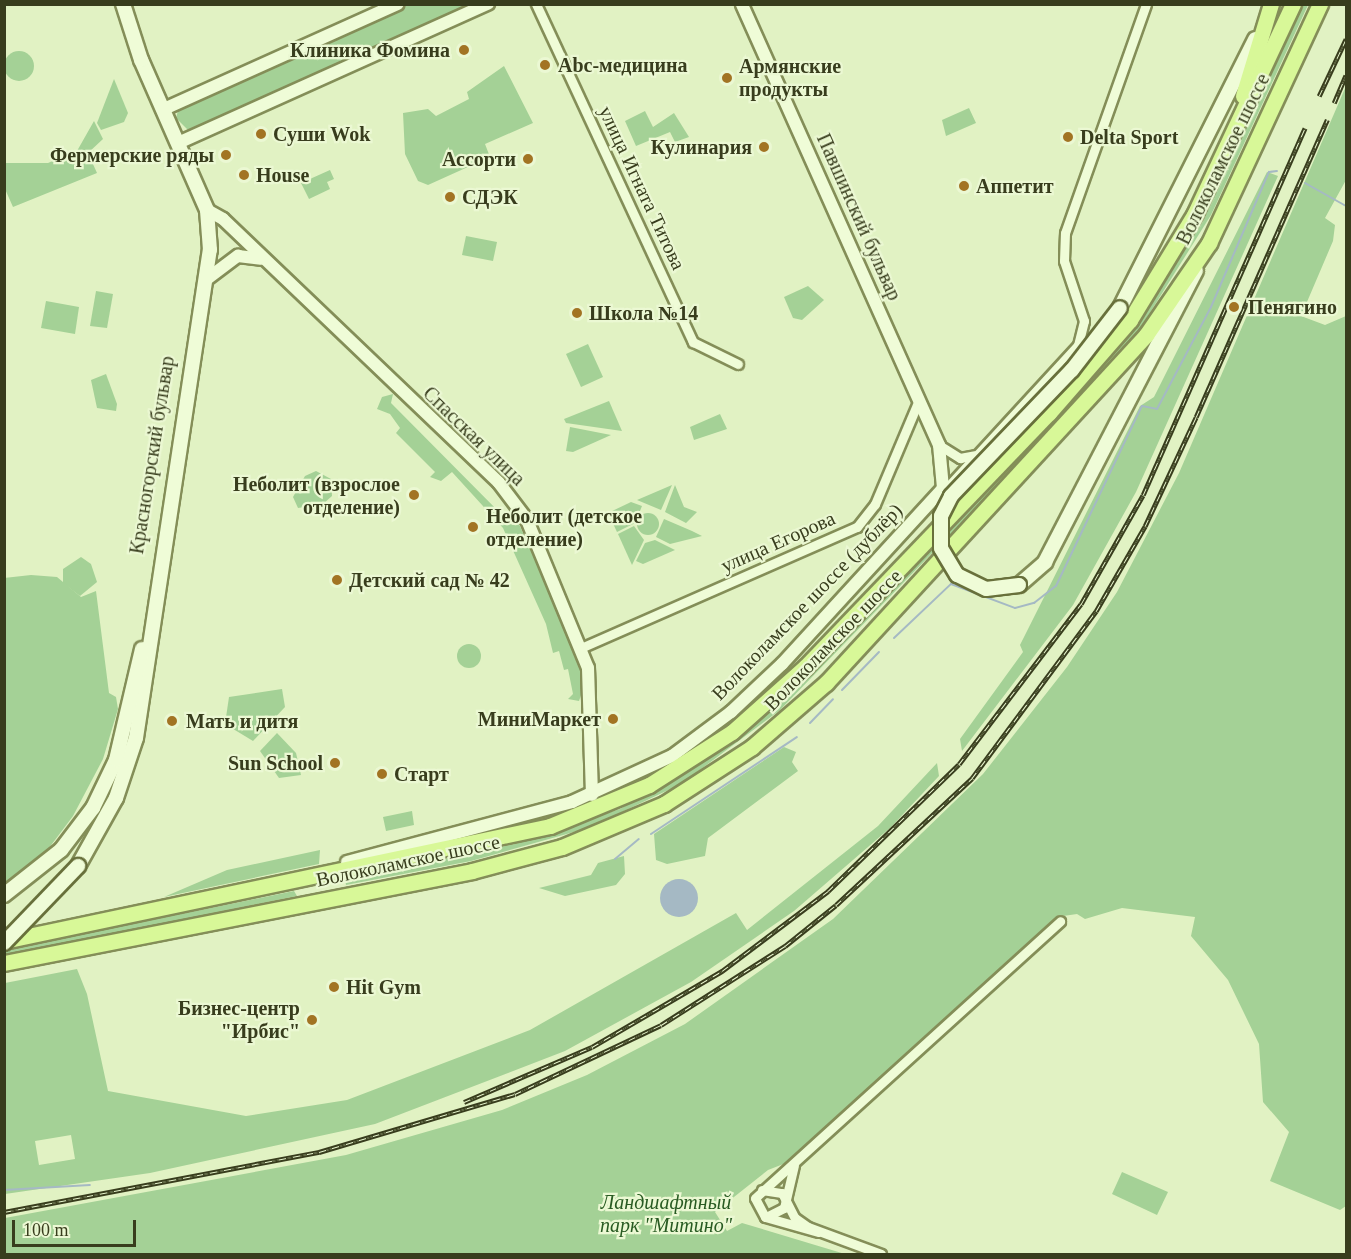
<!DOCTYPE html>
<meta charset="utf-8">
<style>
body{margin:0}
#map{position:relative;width:1351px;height:1259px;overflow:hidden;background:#e1f2c3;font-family:"Times New Roman",serif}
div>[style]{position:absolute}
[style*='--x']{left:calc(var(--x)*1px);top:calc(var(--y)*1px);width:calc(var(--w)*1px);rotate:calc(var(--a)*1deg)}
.green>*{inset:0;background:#a4d196}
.round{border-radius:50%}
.water>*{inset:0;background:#a5b9c4}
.stream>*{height:2px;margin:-1px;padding:0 1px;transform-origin:1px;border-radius:1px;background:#a5b9c4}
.roads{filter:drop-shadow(2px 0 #848e58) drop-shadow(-2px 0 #848e58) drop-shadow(0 2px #848e58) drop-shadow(0 -2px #848e58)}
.minor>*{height:9px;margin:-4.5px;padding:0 4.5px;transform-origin:4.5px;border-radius:4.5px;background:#effcd7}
.tertiary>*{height:12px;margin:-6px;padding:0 6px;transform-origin:6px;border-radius:6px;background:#effcd7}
.secondary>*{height:14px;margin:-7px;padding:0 7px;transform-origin:7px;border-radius:7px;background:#effcd7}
.primary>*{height:15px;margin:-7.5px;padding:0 7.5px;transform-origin:7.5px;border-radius:7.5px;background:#d8f898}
.rail>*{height:4.5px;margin-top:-2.25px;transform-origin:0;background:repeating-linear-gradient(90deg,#ebf8d3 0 7px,#383d1d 0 14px);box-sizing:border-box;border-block:2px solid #383d1d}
.bridges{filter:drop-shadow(2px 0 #68703b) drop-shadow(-2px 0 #68703b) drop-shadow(0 2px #68703b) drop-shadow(0 -2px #68703b)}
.secondary-bridge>*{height:14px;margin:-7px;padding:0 7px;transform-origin:7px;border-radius:7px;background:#effcd7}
.dots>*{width:16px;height:16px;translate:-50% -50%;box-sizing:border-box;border:3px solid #ebf8d3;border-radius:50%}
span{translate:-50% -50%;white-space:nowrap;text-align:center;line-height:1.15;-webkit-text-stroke:4.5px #ebf8d3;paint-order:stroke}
.poi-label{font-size:20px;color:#383d1d;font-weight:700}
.right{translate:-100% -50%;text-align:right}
.left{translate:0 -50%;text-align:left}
.street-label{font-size:20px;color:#383d1d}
.park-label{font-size:20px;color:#285b22;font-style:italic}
.frame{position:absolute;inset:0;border:6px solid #383d1d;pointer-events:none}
.scale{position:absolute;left:12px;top:1220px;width:124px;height:27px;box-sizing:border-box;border:3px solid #383d1d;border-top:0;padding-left:8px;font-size:18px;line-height:21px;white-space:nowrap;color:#383d1d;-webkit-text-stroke:4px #ebf8d3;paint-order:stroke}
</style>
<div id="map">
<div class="green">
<i style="clip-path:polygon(463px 4px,469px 7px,191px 133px,176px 118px,179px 107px,407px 5px)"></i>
<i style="clip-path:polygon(1302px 5px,1308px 5px,1211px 215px,1141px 327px,1061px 420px,780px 710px,681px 784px,588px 828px,471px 861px,346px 885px,345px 880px,515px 844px,620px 809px,698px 766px,808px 676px,1058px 416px,1136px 325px,1206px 212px)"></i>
<i class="round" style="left:4px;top:51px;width:30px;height:30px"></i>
<i style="clip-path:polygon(504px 66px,533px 123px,485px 144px,490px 157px,428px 185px,418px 181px,405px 154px,403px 113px,428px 109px,436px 116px,469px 99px,467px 92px)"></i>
<i style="clip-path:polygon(114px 79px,128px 113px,124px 122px,101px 130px,97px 123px)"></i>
<i style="clip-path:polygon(1346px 86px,1346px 180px,1325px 218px,1335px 225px,1333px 241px,1301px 316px,1325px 325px,1346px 316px,1346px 1206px,1340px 1210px,1270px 1181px,1289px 1132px,1263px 1102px,1259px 1044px,1228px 980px,1191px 936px,1195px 917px,1122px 908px,1085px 919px,1077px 914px,1056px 917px,786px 1163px,768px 1170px,715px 1212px,727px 1231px,742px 1223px,845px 1254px,5px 1254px,5px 1218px,346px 1155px,502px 1110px,587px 1075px,685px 1024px,833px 919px,983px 774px,1067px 667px,1117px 592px,1179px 473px)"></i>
<i style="clip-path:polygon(969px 108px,976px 123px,946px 136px,942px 120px)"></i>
<i style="clip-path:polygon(645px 111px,653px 127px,674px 113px,689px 137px,675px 142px,670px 132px,636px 146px,625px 121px)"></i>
<i style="clip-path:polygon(94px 121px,103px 139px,88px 153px,97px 173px,13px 207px,5px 189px,5px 163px,48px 163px,77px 151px)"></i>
<i style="clip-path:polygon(330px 170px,334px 179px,327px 182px,330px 189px,309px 199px,301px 183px)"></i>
<i style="clip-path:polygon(1267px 172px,1278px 176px,1136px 492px,1073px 605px,962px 751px,960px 739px,1023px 652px,1020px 645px,1140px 406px,1154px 397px)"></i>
<i style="clip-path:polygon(466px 236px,497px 242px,493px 261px,462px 255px)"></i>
<i style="clip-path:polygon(808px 286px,824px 300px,802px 320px,793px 318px,784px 297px)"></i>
<i style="clip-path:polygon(96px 291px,113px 294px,107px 328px,90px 326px)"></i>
<i style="clip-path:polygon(46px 301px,79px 307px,75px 334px,41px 328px)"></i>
<i style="clip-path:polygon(588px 344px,603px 377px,581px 387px,566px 354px)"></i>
<i style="clip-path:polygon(106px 374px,117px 404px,116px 411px,97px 408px,91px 380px)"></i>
<i style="clip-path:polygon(393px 394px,391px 403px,512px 525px,518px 522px,577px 652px,585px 683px,579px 701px,568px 699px,573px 694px,568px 669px,564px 670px,559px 651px,553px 653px,546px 624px,503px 528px,452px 472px,441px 481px,430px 477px,435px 472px,396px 433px,400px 428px,390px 414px,377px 409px,382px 397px)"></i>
<i style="clip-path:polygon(609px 401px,622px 431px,566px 423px,564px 419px)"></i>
<i style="clip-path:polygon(720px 414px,727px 429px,694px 440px,690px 427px)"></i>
<i style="clip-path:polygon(570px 427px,611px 435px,573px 452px,566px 451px)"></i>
<i style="clip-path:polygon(316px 471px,331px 479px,332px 496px,323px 504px,298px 508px,293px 497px,305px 476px)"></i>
<i style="clip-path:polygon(672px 485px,661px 510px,637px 500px)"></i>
<i style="clip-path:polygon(675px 485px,684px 507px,697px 512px,686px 523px,665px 512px)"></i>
<i style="clip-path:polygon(631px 502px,642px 506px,635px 523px,617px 532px,608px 513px)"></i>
<i class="round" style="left:637px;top:513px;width:22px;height:22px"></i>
<i style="clip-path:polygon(664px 519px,692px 531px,702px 536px,670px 544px,656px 537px)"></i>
<i style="clip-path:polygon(634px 526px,644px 540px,632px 565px,618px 534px)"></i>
<i style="clip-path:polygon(655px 540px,675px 550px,643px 564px,636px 561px,645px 543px)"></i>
<i style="clip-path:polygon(81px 557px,91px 564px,97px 582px,80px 596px,63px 583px,63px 569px)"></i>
<i style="clip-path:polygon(31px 575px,57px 577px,81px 597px,96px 591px,109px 693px,116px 697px,118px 709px,103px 759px,73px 816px,49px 848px,5px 885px,4px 578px)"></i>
<i class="round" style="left:457px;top:644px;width:24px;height:24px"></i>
<i style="clip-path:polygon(282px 689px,285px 707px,253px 741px,225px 724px,229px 697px)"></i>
<i style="clip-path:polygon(277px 733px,296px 753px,301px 775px,279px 778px,260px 751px)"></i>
<i style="clip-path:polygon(784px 747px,796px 752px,792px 762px,798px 771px,708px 838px,705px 856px,667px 864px,656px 860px,654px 834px)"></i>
<i style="clip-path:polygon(evenodd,937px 763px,939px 776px,890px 828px,794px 911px,691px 982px,565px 1051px,375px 1124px,150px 1173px,5px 1194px,5px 983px,77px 969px,87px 994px,108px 1091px,246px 1116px,347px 1100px,530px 1030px,736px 913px,747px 930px,878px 826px,937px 763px,71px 1135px,75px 1159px,39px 1165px,35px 1141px,71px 1135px)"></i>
<i style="clip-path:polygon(412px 811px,414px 825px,386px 831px,383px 817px)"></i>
<i style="clip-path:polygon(320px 850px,319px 864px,164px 897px,227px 870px)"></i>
<i style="clip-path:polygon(624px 856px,625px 874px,616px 885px,565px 896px,539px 888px,591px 875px,598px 863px)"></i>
<i style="clip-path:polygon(294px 891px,297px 896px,5px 955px,5px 950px)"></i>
<i style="clip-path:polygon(1122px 1172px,1168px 1192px,1157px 1215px,1112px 1194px)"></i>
</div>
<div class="water">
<i class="round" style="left:660px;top:879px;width:38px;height:38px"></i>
</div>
<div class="stream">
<i style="--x:1305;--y:183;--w:47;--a:29.3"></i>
<i style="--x:894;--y:638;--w:79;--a:-43.5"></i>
<i style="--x:951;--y:584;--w:68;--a:20.6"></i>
<i style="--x:1015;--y:608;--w:20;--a:-15"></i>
<i style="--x:1034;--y:603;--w:28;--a:-38"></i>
<i style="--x:1056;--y:586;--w:199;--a:-64.5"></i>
<i style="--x:1142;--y:406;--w:15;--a:11"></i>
<i style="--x:1157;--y:409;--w:115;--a:-62.1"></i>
<i style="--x:1211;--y:307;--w:147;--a:-66.8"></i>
<i style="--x:1269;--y:172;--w:8;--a:-7"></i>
<i style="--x:842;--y:690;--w:53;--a:-45.8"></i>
<i style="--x:810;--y:723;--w:33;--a:-46"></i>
<i style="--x:651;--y:834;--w:175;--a:-33.6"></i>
<i style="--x:615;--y:859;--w:31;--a:-40"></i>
<i style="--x:4;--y:1190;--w:86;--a:-3.3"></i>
</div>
<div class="roads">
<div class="minor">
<i style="--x:536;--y:4;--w:373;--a:65.1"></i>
<i style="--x:693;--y:342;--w:50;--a:26.1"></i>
<i style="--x:939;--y:445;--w:25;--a:32"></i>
<i style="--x:960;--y:458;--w:15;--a:-11"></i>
<i style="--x:942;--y:493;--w:201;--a:-47.4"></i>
<i style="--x:1078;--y:345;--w:25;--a:-76"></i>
<i style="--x:1084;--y:321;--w:63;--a:-108.4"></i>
<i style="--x:1064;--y:261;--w:28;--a:-88"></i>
<i style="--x:1065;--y:233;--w:243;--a:-70.5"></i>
<i style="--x:583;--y:647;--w:299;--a:-23.7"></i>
<i style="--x:857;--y:527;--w:29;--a:-52"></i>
<i style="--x:875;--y:504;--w:113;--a:-67.1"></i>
<i style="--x:762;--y:1190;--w:20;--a:9"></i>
<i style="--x:782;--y:1193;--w:28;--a:63"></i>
<i style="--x:795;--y:1218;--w:16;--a:35"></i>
<i style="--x:808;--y:1227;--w:78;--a:20.3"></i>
<i style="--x:766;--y:1217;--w:20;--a:-27"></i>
<i style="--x:784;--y:1208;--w:44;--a:-76.9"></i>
<i style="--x:818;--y:1232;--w:55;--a:-164.2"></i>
<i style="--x:765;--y:1217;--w:21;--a:-118"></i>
<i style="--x:755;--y:1198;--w:412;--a:-42.2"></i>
</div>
<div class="tertiary">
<i style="--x:164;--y:109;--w:256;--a:-24.2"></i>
<i style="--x:178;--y:143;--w:340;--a:-24.2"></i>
<i style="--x:207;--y:210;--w:18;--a:29"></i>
<i style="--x:223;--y:219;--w:382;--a:43.7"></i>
<i style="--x:499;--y:483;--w:46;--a:52.9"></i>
<i style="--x:527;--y:520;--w:160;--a:67.6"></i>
<i style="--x:588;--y:668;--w:127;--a:88.2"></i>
<i style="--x:207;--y:279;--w:39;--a:-37"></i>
<i style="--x:238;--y:256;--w:23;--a:7"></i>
<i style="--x:347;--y:862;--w:233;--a:-14.9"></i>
<i style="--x:572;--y:802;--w:110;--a:-24.7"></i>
<i style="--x:672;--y:756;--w:74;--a:-36.7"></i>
<i style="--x:731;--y:712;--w:70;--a:-43.3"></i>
<i style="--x:782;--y:664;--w:239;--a:-47.5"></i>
<i style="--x:943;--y:488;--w:43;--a:-95.3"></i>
<i style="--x:939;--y:445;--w:483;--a:-114.1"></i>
</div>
<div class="secondary">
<i style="--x:1120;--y:308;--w:301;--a:-63.3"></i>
<i style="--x:1019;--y:585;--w:35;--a:-41"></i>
<i style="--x:1045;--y:562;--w:328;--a:-62.6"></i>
<i style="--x:78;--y:866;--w:78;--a:-60.8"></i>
<i style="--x:116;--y:798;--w:63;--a:-71.6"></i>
<i style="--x:136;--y:738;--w:494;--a:-81.4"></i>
<i style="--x:210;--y:250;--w:40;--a:-94.3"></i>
<i style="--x:207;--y:210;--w:164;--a:-113.7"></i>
<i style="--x:141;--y:60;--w:59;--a:-107.8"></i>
<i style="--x:4;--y:895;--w:73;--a:-38.3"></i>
<i style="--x:61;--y:850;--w:53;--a:-52.7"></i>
<i style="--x:93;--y:808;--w:53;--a:-64.4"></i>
<i style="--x:116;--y:760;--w:114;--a:-76.8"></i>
</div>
<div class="primary">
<i style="--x:1243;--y:96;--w:96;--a:-73.1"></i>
<i style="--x:4;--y:941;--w:558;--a:-11.89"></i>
<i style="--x:550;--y:826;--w:107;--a:-22.5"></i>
<i style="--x:649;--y:785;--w:98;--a:-32.6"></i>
<i style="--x:732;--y:732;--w:99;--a:-41.7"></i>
<i style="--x:806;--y:666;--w:351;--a:-46.2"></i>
<i style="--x:1049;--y:413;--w:123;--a:-48.9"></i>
<i style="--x:1130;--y:320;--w:125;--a:-58.7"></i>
<i style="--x:1195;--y:213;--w:231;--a:-64.9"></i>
<i style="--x:4;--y:963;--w:477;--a:-11.1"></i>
<i style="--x:472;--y:871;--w:93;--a:-14.9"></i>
<i style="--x:562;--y:847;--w:111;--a:-22.9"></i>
<i style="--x:664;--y:804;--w:105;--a:-32.9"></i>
<i style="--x:752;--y:747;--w:98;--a:-40.9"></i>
<i style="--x:826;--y:683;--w:473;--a:-47.4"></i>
<i style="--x:1146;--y:335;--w:112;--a:-55.6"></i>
<i style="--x:1209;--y:243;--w:264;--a:-65.1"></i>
</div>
</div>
<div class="rail">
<i style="--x:1319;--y:96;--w:63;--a:-64.7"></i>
<i style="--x:1334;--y:103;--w:30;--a:-67"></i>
<i style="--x:464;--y:1102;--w:139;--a:-23.3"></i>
<i style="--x:592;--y:1047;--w:151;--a:-30.3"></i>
<i style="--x:722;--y:971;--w:133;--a:-37"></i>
<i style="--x:828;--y:891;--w:182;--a:-44.1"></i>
<i style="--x:959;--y:764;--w:201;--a:-52.7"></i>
<i style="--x:1081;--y:604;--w:125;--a:-60.4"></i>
<i style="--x:1143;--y:495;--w:401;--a:-66.2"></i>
<i style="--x:4;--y:1212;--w:321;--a:-10.8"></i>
<i style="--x:319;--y:1152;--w:204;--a:-16.5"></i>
<i style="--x:515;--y:1094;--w:161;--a:-25.3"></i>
<i style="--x:661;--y:1025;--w:147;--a:-32.5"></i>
<i style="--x:785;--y:946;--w:65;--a:-38.8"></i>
<i style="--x:836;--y:905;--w:186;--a:-43"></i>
<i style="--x:972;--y:778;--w:208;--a:-53.4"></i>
<i style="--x:1096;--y:611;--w:98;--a:-60"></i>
<i style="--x:1145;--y:526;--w:120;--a:-64.9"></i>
<i style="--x:1196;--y:417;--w:325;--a:-66.2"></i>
</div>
<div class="bridges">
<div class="secondary-bridge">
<i style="--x:1019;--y:585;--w:33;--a:173"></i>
<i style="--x:986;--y:589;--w:32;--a:-154"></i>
<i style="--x:957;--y:575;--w:31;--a:-121"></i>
<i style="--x:941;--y:548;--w:32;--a:-90"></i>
<i style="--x:941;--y:516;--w:22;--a:-63"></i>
<i style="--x:951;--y:496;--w:175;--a:-46.2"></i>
<i style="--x:1072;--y:370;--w:78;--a:-52.3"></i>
<i style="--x:4;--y:943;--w:107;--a:-46.1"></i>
</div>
</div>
<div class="dots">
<i style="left:464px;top:50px;background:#a27423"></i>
<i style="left:545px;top:65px;background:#a27423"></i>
<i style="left:727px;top:78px;background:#a27423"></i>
<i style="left:261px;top:134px;background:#a27423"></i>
<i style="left:1068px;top:137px;background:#a27423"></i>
<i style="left:764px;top:147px;background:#a27423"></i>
<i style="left:226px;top:155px;background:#a27423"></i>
<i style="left:528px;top:159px;background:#a27423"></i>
<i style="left:244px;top:175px;background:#a27423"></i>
<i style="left:964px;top:186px;background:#a27423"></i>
<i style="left:450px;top:197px;background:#a27423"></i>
<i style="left:1234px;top:307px;background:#a27423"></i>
<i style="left:577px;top:313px;background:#a27423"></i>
<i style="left:414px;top:495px;background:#a27423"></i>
<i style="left:473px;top:527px;background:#a27423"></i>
<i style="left:337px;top:580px;background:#a27423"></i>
<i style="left:613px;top:719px;background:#a27423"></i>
<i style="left:172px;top:721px;background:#a27423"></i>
<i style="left:335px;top:763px;background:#a27423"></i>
<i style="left:382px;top:774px;background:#a27423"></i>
<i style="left:334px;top:987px;background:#a27423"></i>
<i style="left:312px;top:1020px;background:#a27423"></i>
</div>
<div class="poi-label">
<span class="right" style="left:450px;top:50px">Клиника Фомина</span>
<span class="left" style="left:558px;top:65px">Abc-медицина</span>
<span class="left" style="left:739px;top:78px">Армянские<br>продукты</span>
<span class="left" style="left:273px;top:134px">Суши Wok</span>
<span class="left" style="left:1080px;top:137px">Delta Sport</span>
<span class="right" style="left:752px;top:147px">Кулинария</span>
<span class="right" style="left:214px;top:155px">Фермерские ряды</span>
<span class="right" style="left:516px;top:159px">Ассорти</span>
<span class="left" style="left:256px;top:175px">House</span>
<span class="left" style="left:976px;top:186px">Аппетит</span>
<span class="left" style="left:462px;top:197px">СДЭК</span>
<span class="left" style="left:1248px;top:307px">Пенягино</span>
<span class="left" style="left:589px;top:313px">Школа №14</span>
<span class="right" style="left:400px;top:496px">Неболит (взрослое<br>отделение)</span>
<span class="left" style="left:486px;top:528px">Неболит (детское<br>отделение)</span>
<span class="left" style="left:349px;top:580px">Детский сад № 42</span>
<span class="right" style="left:601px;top:719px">МиниМаркет</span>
<span class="left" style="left:186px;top:721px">Мать и дитя</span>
<span class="right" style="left:323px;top:763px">Sun School</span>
<span class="left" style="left:394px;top:774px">Старт</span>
<span class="left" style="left:346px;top:987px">Hit Gym</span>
<span class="right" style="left:300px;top:1020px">Бизнес-центр<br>"Ирбис"</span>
</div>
<div class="street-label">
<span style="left:1223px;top:159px;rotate:-64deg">Волоколамское шоссе</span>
<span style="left:642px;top:188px;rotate:65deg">улица Игната Титова</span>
<span style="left:859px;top:217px;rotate:66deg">Павшинский бульвар</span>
<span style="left:474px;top:436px;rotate:44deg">Спасская улица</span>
<span style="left:152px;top:455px;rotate:-81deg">Красногорский бульвар</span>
<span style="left:778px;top:542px;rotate:-24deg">улица Егорова</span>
<span style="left:807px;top:602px;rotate:-46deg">Волоколамское шоссе (дублёр)</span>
<span style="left:833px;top:640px;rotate:-46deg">Волоколамское шоссе</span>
<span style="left:408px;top:861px;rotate:-12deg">Волоколамское шоссе</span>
</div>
<div class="park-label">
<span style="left:666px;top:1214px">Ландшафтный<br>парк "Митино"</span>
</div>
<div class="frame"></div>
<div class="scale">100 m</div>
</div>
